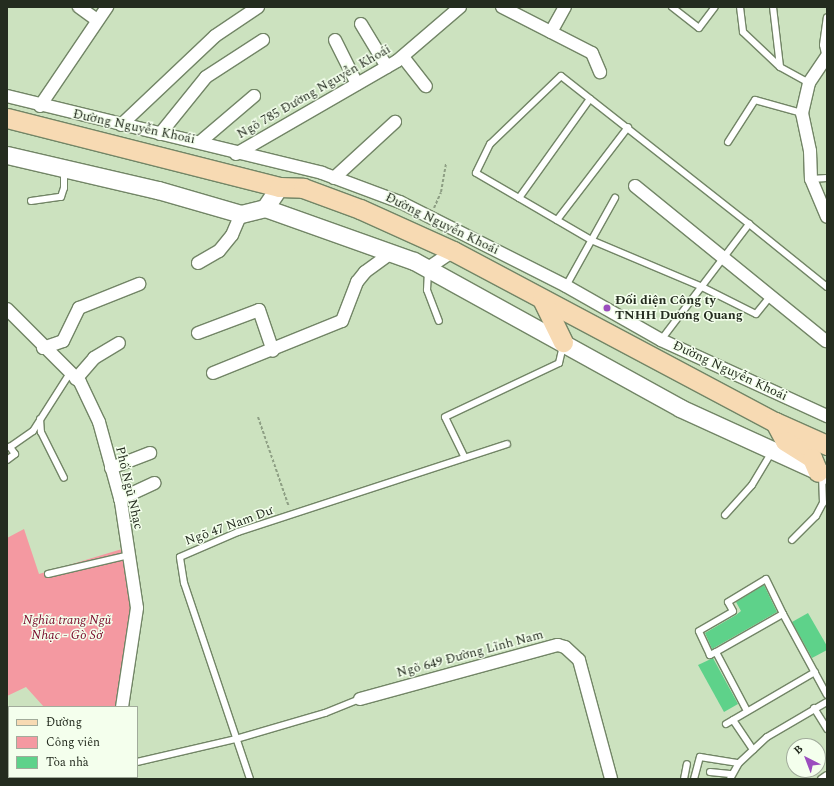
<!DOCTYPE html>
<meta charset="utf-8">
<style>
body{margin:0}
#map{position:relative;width:834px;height:786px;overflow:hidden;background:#cce2bf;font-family:Spectral,serif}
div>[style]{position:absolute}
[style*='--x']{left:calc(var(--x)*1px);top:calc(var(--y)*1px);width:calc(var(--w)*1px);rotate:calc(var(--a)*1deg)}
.green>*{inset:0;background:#f499a1}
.building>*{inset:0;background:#5ed28a}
.path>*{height:2px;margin-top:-1px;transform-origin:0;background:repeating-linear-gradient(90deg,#8e9f84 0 3px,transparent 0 5px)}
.roads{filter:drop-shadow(1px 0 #728566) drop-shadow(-1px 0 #728566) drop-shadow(0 1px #728566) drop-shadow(0 -1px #728566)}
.lane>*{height:6px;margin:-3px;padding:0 3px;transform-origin:3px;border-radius:3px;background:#fff}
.street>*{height:12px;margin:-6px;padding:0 6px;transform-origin:6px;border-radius:6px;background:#fff}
.secondary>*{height:17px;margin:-8.5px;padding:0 8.5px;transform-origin:8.5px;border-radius:8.5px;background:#fff}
.primary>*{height:19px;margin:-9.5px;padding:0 9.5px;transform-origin:9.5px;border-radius:9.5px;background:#f7dab3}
.dots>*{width:11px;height:11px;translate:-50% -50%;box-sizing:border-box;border:2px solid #f4ffed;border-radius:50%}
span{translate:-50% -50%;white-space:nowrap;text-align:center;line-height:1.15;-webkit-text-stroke:3px #f4ffed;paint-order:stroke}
.street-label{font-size:13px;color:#242c1f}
.poi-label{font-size:13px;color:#242c1f;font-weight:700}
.left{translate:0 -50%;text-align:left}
.park-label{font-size:13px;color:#780728;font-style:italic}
.frame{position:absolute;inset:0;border:8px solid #242c1f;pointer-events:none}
.legend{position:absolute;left:8px;top:706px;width:130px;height:72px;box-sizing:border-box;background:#f4ffed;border:1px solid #a1ab9b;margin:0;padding:5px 7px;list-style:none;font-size:12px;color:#242c1f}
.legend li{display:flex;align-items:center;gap:8px;height:20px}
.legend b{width:20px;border:1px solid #a1ab9b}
.north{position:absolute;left:786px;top:738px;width:40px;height:40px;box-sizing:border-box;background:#f4ffed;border:1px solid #a1ab9b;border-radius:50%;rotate:318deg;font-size:11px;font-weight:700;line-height:16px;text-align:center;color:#242c1f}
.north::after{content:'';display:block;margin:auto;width:14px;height:18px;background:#9b4dbe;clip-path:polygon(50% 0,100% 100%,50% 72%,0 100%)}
</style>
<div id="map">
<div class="green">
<i style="clip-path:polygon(24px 529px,39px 574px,122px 549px,132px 604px,115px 707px,44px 707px,26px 687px,7px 696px,7px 538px)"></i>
</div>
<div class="building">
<i style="clip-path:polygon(764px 585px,777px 612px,712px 649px,705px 633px,736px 615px,741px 611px,736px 602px)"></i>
<i style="clip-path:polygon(808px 613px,827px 646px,827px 650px,812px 658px,792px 622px)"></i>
<i style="clip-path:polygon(713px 658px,738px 704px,724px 712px,698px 665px)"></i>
</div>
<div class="path">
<i style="--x:434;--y:208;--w:17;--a:-66"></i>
<i style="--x:441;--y:192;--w:29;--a:-80"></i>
<i style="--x:258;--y:417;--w:95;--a:71"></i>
</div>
<div class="roads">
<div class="lane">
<i style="--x:672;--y:7;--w:34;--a:38"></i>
<i style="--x:699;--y:28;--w:26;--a:-53"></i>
<i style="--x:740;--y:7;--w:25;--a:83"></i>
<i style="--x:743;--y:32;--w:51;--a:43.4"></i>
<i style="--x:773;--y:7;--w:60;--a:83.3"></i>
<i style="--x:780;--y:67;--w:33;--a:29"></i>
<i style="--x:826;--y:58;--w:13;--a:-103"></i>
<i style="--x:823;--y:45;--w:28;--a:-82"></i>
<i style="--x:728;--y:142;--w:50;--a:-57.3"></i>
<i style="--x:755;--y:100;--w:49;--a:15.5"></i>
<i style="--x:811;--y:179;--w:16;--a:-4"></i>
<i style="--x:519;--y:198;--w:122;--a:-54.4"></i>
<i style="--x:31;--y:201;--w:30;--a:-8"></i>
<i style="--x:61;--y:197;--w:9;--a:-72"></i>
<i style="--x:64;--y:188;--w:18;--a:-90"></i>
<i style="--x:557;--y:220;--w:117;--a:-52.6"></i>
<i style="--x:749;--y:224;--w:239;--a:-141.8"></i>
<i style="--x:561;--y:76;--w:98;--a:136.2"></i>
<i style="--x:490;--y:144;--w:32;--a:116"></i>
<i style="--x:476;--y:173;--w:133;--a:30.2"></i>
<i style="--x:591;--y:240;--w:121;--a:22.9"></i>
<i style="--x:702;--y:287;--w:60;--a:26.6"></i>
<i style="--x:756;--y:314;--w:22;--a:-51"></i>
<i style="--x:428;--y:271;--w:19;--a:93"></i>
<i style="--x:427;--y:290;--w:33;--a:69"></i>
<i style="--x:566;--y:286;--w:101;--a:-60.9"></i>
<i style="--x:661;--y:340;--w:146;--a:-52.8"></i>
<i style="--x:749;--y:224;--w:100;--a:38.9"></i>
<i style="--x:40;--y:419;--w:13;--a:86"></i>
<i style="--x:41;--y:432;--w:51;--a:63.4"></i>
<i style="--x:464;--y:456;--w:43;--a:-116"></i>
<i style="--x:445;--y:417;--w:126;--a:-25.3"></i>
<i style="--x:559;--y:363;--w:17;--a:-77"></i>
<i style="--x:7;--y:460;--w:10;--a:-37"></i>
<i style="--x:15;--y:454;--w:9;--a:-126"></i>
<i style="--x:10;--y:447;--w:28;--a:-35"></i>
<i style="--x:33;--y:431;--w:69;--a:-57.5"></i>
<i style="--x:725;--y:515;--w:40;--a:-48"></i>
<i style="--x:752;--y:485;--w:39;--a:-59"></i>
<i style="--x:792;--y:540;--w:34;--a:-45"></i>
<i style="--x:816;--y:516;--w:15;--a:-62"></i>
<i style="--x:823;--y:503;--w:27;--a:-92"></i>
<i style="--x:48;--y:574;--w:83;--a:-13.2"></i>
<i style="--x:716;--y:652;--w:7;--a:153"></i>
<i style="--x:710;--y:655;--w:26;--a:-115"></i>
<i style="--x:699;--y:631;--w:39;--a:-30"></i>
<i style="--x:733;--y:611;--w:10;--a:-119"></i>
<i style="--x:728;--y:602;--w:44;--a:-31.2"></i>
<i style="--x:766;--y:579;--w:39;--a:64"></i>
<i style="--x:814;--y:708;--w:25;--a:58"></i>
<i style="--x:746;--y:709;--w:64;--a:-117.8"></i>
<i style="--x:716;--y:652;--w:77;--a:-29.6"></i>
<i style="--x:783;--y:614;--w:92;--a:61.5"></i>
<i style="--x:733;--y:720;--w:36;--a:56"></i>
<i style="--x:726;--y:724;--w:103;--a:-30.3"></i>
<i style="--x:137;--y:762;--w:102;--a:-13.1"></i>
<i style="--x:236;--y:739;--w:93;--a:-16.3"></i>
<i style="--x:325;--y:713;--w:38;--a:-22"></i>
<i style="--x:710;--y:772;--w:20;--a:6"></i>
<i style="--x:250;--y:779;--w:207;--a:-108.6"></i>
<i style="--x:184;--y:583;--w:26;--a:-99"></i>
<i style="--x:180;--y:557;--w:63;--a:-23.3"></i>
<i style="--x:238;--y:532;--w:283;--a:-18.1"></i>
<i style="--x:684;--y:779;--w:15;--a:-79"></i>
<i style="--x:694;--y:779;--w:23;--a:-75"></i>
<i style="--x:700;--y:757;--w:39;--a:9"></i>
<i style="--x:730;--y:779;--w:18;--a:-61"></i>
<i style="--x:739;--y:763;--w:38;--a:-43"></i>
<i style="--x:767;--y:737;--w:69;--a:-30.3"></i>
<i style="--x:821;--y:779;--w:7;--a:-34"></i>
</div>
<div class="street">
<i style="--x:79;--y:7;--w:22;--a:36"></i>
<i style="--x:502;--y:7;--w:101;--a:27.1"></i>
<i style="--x:592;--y:53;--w:21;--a:67"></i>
<i style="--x:361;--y:24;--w:50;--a:58.8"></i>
<i style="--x:551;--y:32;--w:29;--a:-61"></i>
<i style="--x:335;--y:40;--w:49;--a:63.4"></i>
<i style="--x:827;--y:56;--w:32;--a:124"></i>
<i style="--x:809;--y:83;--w:31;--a:103"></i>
<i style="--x:802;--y:113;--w:39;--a:78"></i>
<i style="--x:810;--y:151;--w:28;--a:88"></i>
<i style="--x:811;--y:179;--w:41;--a:67.2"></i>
<i style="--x:403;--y:57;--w:37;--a:52"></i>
<i style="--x:7;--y:96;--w:324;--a:13.7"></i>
<i style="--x:322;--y:173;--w:83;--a:20.4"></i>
<i style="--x:400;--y:202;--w:186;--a:26.8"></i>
<i style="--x:566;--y:286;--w:109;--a:29.6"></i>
<i style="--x:661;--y:340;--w:183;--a:24.6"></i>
<i style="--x:40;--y:106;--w:120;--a:-55.9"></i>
<i style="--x:121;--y:125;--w:129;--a:-43.4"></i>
<i style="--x:215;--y:36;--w:52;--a:-34"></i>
<i style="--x:160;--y:134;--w:73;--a:-51.1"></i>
<i style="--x:206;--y:77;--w:68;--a:-33"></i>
<i style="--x:200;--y:142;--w:71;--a:-40.4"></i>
<i style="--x:236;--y:154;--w:186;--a:-30"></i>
<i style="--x:397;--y:61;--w:83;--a:-40.6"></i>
<i style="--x:334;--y:178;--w:83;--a:-42.6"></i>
<i style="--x:635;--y:186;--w:246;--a:39.1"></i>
<i style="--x:198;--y:263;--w:24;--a:-30"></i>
<i style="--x:219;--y:251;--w:21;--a:-51"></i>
<i style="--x:232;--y:235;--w:23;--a:-67"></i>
<i style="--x:428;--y:268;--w:30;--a:-34"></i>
<i style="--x:7;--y:309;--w:103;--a:45"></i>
<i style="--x:80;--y:382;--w:44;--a:64.6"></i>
<i style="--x:99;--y:422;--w:83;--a:74.6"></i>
<i style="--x:121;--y:502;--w:107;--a:81.4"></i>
<i style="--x:137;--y:608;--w:100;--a:98.6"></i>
<i style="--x:198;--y:333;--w:65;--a:-20.7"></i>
<i style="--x:259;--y:310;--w:43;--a:71.1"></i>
<i style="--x:43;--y:348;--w:21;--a:-19"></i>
<i style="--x:63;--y:341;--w:37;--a:-64"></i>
<i style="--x:79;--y:308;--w:65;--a:-21.8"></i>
<i style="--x:213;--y:373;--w:139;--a:-22"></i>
<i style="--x:342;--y:321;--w:42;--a:-69"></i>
<i style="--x:357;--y:282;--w:13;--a:-51"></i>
<i style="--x:365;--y:272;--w:34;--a:-36"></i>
<i style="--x:76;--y:379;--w:28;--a:-49"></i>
<i style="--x:94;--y:358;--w:29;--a:-31"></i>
<i style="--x:111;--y:468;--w:42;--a:-21"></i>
<i style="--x:120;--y:499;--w:38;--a:-25"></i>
<i style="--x:360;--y:699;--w:205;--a:-15.3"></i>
<i style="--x:558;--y:645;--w:7;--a:16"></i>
<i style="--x:565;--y:647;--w:19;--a:43"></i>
<i style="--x:579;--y:660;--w:123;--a:74.9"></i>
<i style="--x:26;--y:779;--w:5;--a:-22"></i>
<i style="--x:107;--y:779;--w:2;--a:-63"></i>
</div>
<div class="secondary">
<i style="--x:7;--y:155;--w:155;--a:13.1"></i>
<i style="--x:158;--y:190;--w:86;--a:16.1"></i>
<i style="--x:241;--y:214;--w:25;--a:-14"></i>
<i style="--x:265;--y:208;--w:25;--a:-56"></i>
<i style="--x:265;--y:208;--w:158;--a:19.6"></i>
<i style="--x:414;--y:261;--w:304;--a:28.9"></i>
<i style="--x:680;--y:408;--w:162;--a:24.5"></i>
</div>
<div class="primary">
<i style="--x:7;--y:118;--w:281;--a:14.2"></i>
<i style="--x:279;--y:187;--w:24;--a:2"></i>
<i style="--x:303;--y:188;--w:61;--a:20.2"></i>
<i style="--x:360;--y:209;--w:102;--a:24.3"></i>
<i style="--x:453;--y:251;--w:365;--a:28"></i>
<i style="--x:775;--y:422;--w:57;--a:23.9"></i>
<i style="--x:542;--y:299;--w:48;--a:64"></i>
<i style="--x:775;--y:422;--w:21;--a:62"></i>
<i style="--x:785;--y:441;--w:32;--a:32"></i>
<i style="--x:812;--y:458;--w:15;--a:67"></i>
</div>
</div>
<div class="dots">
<i style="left:607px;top:308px;background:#9b4dbe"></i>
</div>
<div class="street-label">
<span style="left:314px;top:92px;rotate:-30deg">Ngõ 785 Đường Nguyễn Khoái</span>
<span style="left:134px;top:127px;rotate:12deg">Đường Nguyễn Khoái</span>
<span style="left:442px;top:224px;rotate:26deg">Đường Nguyễn Khoái</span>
<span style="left:730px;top:371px;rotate:25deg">Đường Nguyễn Khoái</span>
<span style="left:129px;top:488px;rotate:77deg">Phố Ngũ Nhạc</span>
<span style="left:229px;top:526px;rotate:-20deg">Ngõ 47 Nam Dư</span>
<span style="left:470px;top:654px;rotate:-15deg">Ngõ 649 Đường Lĩnh Nam</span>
</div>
<div class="poi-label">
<span class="left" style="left:615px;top:308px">Đối diện Công ty<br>TNHH Dương Quang</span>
</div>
<div class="park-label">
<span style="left:67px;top:628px">Nghĩa trang Ngũ<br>Nhạc - Gò Sở</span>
</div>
<div class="frame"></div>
<ul class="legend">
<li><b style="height:5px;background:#f7dab3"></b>Đường</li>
<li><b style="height:11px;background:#f499a1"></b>Công viên</li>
<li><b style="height:11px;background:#5ed28a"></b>Tòa nhà</li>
</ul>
<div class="north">B</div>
</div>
